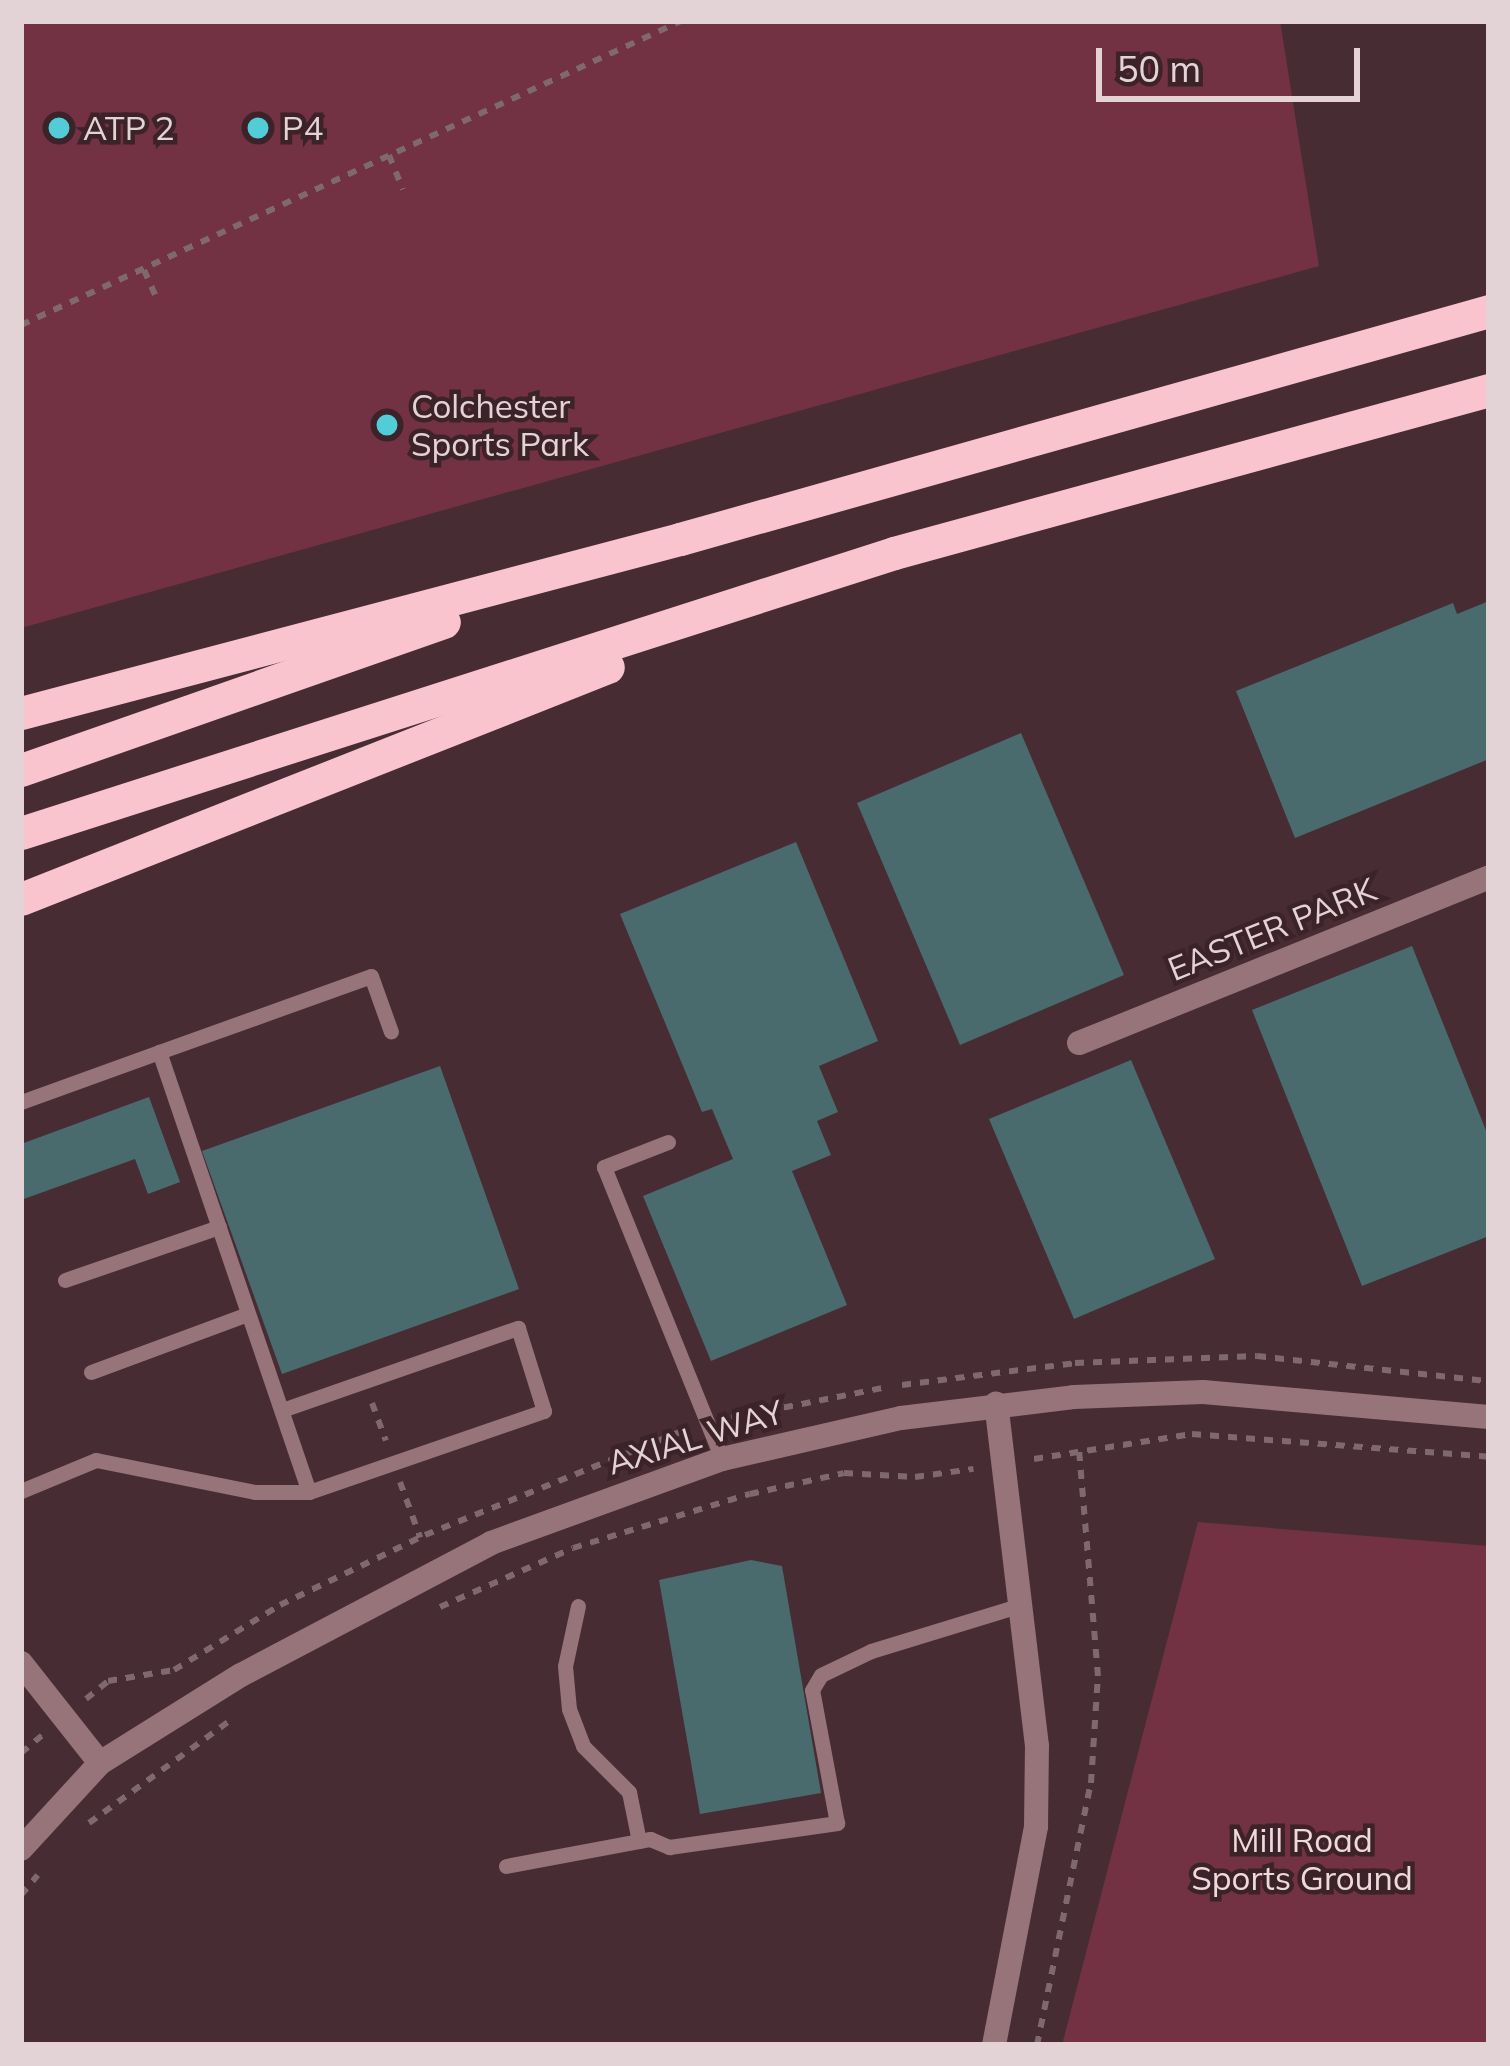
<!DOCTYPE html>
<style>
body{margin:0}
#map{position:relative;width:1510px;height:2066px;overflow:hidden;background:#472d33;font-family:Mulish,sans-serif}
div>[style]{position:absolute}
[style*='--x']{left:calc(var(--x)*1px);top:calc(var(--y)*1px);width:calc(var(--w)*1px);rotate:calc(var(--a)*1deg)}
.green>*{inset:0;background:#723243}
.building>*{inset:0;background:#496b6e}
.path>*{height:6px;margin-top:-3px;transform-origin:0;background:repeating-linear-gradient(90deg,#7f696e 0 9px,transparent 0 18px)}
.service>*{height:15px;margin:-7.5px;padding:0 7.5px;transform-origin:7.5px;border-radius:7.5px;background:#97737a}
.minor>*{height:24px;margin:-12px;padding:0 12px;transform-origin:12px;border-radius:12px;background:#97737a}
.tertiary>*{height:24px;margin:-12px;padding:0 12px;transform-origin:12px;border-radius:12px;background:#97737a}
.trunk>*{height:33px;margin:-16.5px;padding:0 16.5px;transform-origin:16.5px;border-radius:16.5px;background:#fac4ce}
.dots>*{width:33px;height:33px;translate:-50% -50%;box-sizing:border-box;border:6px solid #3c2329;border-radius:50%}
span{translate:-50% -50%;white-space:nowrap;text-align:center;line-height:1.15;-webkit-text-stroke:9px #3c2329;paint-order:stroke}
.poi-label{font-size:33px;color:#e4d3d6}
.left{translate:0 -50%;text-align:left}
.street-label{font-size:33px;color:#e4d3d6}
.park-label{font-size:33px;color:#f0d9dd}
.frame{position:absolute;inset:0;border:24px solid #e4d3d6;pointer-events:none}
.scale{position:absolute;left:1096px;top:48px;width:264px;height:54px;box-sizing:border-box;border:6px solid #e4d3d6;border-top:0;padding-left:15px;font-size:36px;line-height:42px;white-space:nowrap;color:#e4d3d6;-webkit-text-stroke:9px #3c2329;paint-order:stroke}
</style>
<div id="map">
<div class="green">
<i style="clip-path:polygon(21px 21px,1280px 21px,1319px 266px,21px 628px)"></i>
<i style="clip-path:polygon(1198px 1522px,1489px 1546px,1489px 2045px,1062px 2045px)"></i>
</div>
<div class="building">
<i style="clip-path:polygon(1489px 601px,1489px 759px,1295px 838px,1236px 691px,1453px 603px,1457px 614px)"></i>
<i style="clip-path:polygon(1021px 733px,1124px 975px,960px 1045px,857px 803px)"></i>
<i style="clip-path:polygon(796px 842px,878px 1041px,819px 1066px,838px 1112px,817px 1121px,831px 1155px,792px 1171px,847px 1305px,711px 1361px,643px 1196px,733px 1159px,712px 1109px,702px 1112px,620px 914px)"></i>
<i style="clip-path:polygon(1412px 946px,1489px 1138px,1489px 1236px,1362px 1286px,1252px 1010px)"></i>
<i style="clip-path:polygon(1131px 1060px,1215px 1259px,1074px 1319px,989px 1119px)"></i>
<i style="clip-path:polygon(440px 1066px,519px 1289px,282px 1374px,202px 1151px)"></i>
<i style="clip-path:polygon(149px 1097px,180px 1182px,148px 1194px,135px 1159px,21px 1200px,21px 1144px)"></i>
<i style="clip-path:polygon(751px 1560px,782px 1566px,821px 1793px,700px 1814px,659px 1580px)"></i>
</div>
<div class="path">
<i style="--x:389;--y:155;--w:37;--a:68"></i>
<i style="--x:144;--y:270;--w:35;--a:66"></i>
<i style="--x:21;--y:325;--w:727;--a:-24.73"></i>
<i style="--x:902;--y:1385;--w:174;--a:-7.2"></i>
<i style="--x:1075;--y:1363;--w:182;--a:-2.2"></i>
<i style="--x:1257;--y:1356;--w:233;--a:6.2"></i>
<i style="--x:372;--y:1403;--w:40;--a:69.8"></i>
<i style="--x:731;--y:1418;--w:155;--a:-11.2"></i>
<i style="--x:1034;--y:1459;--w:160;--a:-9"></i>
<i style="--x:1192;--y:1434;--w:298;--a:4.4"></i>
<i style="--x:400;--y:1482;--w:59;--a:70"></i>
<i style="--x:440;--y:1607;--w:145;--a:-23.9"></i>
<i style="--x:573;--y:1548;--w:185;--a:-17"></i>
<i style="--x:750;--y:1494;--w:96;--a:-12.6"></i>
<i style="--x:844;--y:1473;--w:71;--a:3.2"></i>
<i style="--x:915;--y:1477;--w:59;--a:-7.9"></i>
<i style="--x:86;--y:1699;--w:28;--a:-39"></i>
<i style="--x:108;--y:1681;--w:67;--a:-9.5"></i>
<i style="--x:174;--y:1670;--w:124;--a:-31.5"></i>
<i style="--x:280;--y:1605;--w:161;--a:-25.8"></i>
<i style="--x:425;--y:1535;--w:278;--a:-22"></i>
<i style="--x:21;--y:1753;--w:30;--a:-40"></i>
<i style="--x:89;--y:1823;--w:172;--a:-36"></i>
<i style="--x:21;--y:1895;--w:26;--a:-50"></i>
<i style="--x:1037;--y:2045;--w:268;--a:-78.4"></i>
<i style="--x:1091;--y:1783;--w:107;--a:-86.3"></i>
<i style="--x:1098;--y:1676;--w:226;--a:-94.8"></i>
</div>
<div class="service">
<i style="--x:21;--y:1102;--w:147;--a:-19.9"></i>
<i style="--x:668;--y:1142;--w:69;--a:158.7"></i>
<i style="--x:604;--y:1167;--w:315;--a:68"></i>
<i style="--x:65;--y:1280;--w:163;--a:-19"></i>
<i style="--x:91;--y:1372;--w:167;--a:-20.3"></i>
<i style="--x:282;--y:1410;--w:250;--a:-19.2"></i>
<i style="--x:518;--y:1328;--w:87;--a:72.6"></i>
<i style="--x:544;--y:1411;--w:249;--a:161"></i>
<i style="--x:21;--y:1491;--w:81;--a:-22.5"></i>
<i style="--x:96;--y:1460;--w:162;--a:11.4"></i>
<i style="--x:255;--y:1492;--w:54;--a:0"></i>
<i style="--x:309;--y:1492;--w:465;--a:-108.8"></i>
<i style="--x:159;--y:1052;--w:225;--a:-19.7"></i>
<i style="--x:371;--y:976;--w:59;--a:70.3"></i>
<i style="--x:578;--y:1606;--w:61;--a:102.2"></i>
<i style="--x:565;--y:1666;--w:43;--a:84.7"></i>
<i style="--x:569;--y:1709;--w:40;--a:69"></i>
<i style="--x:583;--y:1746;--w:65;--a:45"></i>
<i style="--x:629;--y:1792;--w:50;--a:78.5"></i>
<i style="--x:506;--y:1866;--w:147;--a:-10.6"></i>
<i style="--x:650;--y:1839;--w:21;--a:23"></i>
<i style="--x:669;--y:1847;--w:170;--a:-8.1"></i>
<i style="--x:837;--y:1823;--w:135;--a:-100.6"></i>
<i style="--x:812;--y:1690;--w:17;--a:-59"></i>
<i style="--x:821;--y:1675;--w:55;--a:-25.6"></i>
<i style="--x:871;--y:1651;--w:157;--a:-17"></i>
</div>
<div class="minor">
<i style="--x:1079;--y:1043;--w:442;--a:-22"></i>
<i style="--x:21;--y:1663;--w:127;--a:51.7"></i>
<i style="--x:994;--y:2045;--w:223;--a:-79.1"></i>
<i style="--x:1036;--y:1826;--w:80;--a:-89.3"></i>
<i style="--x:1037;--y:1746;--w:345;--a:-96.8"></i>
</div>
<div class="tertiary">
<i style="--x:21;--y:1849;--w:117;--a:-47.4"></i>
<i style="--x:100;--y:1763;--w:166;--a:-32"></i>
<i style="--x:241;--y:1675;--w:283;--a:-27.8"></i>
<i style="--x:491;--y:1543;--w:246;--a:-20"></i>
<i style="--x:722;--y:1459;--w:184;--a:-12.9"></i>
<i style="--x:901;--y:1418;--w:174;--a:-6.9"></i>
<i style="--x:1074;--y:1397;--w:129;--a:-2.2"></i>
<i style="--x:1203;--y:1392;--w:287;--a:5"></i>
</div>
<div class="trunk">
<i style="--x:21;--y:713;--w:682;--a:-14.79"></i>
<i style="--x:680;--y:539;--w:841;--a:-15.74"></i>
<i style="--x:21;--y:770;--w:448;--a:-19.3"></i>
<i style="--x:21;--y:833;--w:917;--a:-17.78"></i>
<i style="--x:894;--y:553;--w:617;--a:-15.32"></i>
<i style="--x:21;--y:899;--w:631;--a:-21.57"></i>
</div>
<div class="dots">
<i style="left:59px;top:128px;background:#52ccd6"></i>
<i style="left:258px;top:128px;background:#52ccd6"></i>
<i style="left:387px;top:425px;background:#52ccd6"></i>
</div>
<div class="poi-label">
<span class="left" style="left:83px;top:128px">ATP 2</span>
<span class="left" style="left:282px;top:128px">P4</span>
<span class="left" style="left:411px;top:425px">Colchester<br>Sports Park</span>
</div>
<div class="street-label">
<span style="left:1272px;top:929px;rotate:-22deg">EASTER PARK</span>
<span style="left:695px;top:1437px;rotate:-17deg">AXIAL WAY</span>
</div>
<div class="park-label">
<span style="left:1302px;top:1859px">Mill Road<br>Sports Ground</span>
</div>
<div class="frame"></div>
<div class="scale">50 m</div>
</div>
